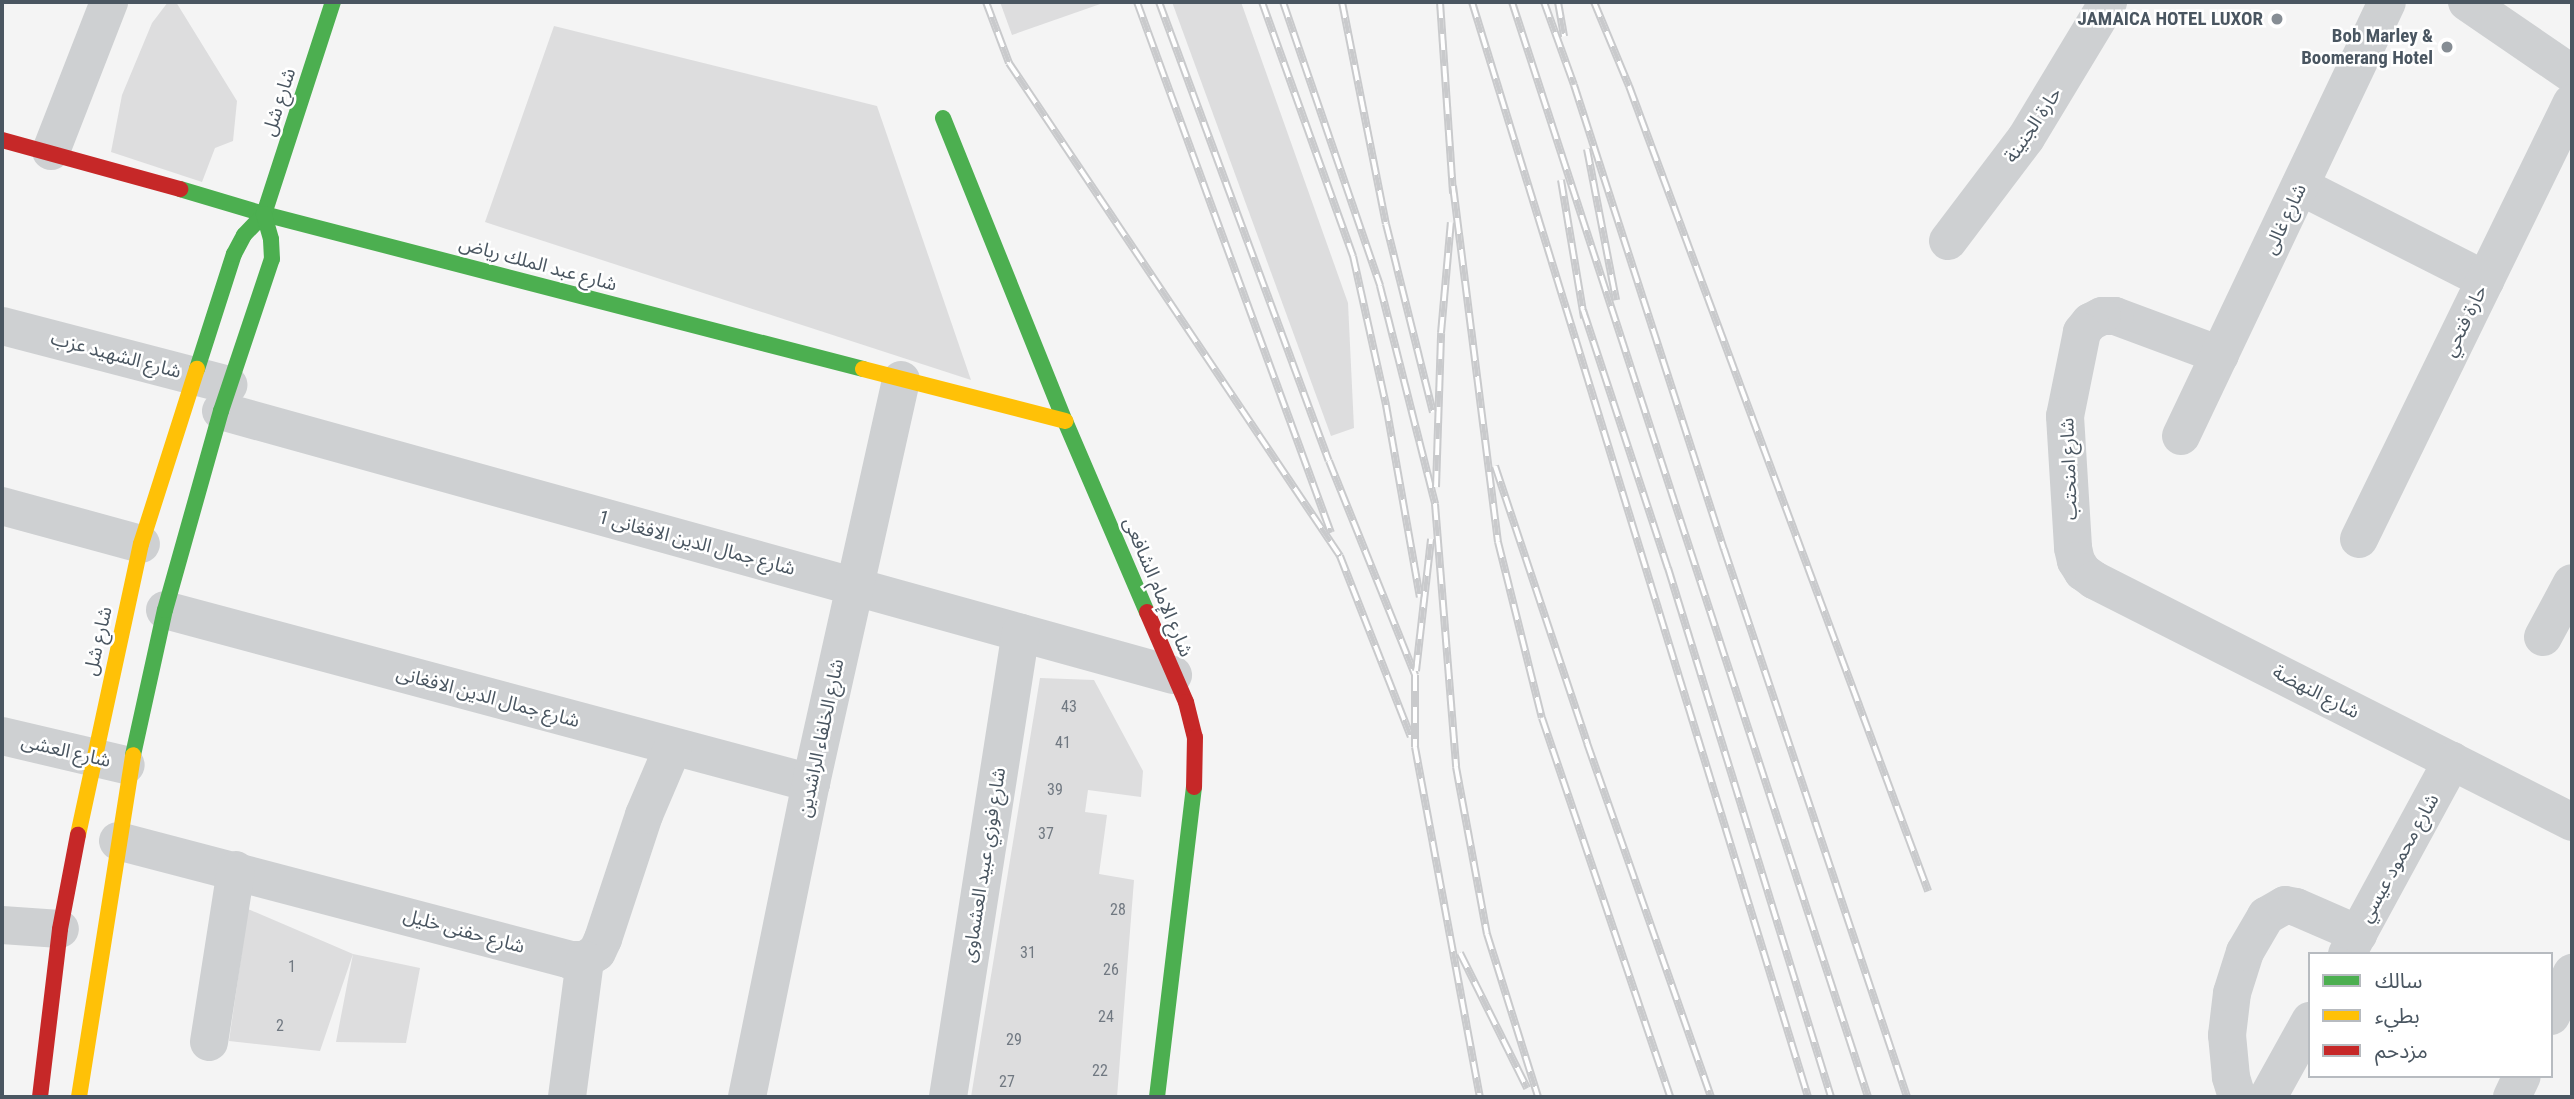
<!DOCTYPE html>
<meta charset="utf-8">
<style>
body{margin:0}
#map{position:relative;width:2574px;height:1099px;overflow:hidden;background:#f4f4f4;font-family:"Roboto Condensed","Noto Sans Arabic",sans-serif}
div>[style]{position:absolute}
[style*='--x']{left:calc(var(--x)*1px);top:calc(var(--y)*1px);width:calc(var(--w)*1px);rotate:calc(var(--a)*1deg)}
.building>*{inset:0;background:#ddddde}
.street>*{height:38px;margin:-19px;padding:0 19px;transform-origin:19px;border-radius:19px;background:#ced0d2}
.fast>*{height:16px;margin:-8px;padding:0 8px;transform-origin:8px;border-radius:8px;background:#4caf50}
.slow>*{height:16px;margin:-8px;padding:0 8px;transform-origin:8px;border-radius:8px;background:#ffc107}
.jam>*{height:16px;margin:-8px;padding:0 8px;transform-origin:8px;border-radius:8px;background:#c62828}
.rail>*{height:8px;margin-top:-4px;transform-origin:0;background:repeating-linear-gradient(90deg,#fff 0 16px,#c9cacc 0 32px);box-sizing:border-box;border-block:2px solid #c9cacc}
.dots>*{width:19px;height:19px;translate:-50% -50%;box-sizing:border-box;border:4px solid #fff;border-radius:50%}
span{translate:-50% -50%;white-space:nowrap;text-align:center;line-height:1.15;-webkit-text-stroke:5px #fff;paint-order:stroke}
.number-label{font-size:16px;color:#707881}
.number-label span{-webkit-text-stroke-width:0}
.poi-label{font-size:19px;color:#4a5661;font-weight:700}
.right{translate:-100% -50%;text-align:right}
.street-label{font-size:19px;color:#4a5661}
.frame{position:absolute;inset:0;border:4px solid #4a5661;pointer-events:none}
.legend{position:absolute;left:2308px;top:952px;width:245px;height:126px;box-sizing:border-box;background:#fff;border:2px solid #b7bbc0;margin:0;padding:9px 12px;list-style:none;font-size:21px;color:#4a5661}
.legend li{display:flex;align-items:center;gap:14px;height:35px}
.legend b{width:35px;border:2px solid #b7bbc0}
</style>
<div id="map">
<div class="building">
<i style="clip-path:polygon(168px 2px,176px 2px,237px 101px,233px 141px,215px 148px,202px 182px,111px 152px,122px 95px,152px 23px)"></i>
<i style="clip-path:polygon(1000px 2px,1106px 2px,1012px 35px)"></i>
<i style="clip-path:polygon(1172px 2px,1241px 2px,1348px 303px,1354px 428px,1331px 436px)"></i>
<i style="clip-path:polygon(554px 26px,877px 106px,971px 380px,485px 222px)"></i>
<i style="clip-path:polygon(1040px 678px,1094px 680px,1143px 771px,1141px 797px,1088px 790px,1085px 812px,1107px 815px,1099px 874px,1134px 880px,1117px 1097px,971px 1097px)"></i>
<i style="clip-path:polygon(248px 909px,353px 954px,420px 968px,406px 1043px,336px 1042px,353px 954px,320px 1051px,229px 1041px)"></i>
</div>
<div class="street">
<i style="--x:2467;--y:2;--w:127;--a:34.4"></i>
<i style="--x:51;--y:151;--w:160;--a:-68.7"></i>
<i style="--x:2300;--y:186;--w:208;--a:26.9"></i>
<i style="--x:1948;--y:241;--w:129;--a:-52.9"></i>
<i style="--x:2026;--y:138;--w:159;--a:-58.9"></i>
<i style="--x:2;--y:326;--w:234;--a:14.6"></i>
<i style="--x:2220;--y:355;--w:112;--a:-159.6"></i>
<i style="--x:2115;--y:316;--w:13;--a:180"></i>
<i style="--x:2102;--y:316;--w:13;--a:153"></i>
<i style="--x:2090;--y:322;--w:13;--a:129"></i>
<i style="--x:2082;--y:332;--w:86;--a:101.4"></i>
<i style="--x:2065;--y:416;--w:132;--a:86.5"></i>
<i style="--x:2073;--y:548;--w:13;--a:77"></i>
<i style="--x:2076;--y:561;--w:13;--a:58"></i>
<i style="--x:2083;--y:572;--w:14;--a:36"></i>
<i style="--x:2094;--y:580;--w:536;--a:26.85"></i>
<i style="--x:221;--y:411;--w:988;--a:15.5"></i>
<i style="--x:2181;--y:436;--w:480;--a:-64.6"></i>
<i style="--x:2;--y:506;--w:144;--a:15.3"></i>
<i style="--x:2359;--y:539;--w:485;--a:-64"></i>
<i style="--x:165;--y:610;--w:669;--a:14.99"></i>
<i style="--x:2543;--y:637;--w:61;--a:-61.8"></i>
<i style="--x:2;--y:736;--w:127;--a:13.2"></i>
<i style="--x:118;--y:841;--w:467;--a:14.7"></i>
<i style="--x:570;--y:960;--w:15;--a:0"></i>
<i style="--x:585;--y:960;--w:14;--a:-34"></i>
<i style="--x:597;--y:952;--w:14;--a:-65"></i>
<i style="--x:603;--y:939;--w:131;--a:-71.7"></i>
<i style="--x:644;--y:815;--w:74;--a:-66.9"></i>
<i style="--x:2;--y:925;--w:58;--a:3.9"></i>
<i style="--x:2347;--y:954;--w:220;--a:-61.5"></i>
<i style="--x:2551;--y:1016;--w:48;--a:-64"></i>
<i style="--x:209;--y:1042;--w:174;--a:-81.1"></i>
<i style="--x:2269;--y:1095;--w:85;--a:-61"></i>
<i style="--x:567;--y:1097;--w:138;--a:-82.5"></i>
<i style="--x:747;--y:1097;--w:320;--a:-78.5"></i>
<i style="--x:811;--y:783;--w:413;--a:-77.4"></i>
<i style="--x:948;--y:1097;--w:470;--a:-81.1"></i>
<i style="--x:2237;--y:1097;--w:21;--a:-107"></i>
<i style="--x:2231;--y:1077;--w:42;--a:-95.4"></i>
<i style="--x:2227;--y:1035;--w:42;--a:-83.2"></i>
<i style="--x:2232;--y:993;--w:43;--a:-72.4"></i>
<i style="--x:2245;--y:952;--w:42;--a:-59.7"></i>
<i style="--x:2266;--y:916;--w:22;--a:-30"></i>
<i style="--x:2285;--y:905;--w:11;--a:10"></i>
<i style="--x:2296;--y:907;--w:68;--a:23.5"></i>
<i style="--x:2512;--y:1097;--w:23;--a:-65"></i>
</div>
<div class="fast">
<i style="--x:943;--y:118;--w:327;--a:68.1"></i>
<i style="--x:1065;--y:421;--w:208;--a:66.8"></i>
<i style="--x:180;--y:189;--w:88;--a:16.6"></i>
<i style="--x:264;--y:214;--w:619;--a:14.51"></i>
<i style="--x:197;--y:369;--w:121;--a:-72.2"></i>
<i style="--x:234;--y:254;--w:21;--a:-62"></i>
<i style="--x:244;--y:235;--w:29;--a:-46"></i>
<i style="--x:264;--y:214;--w:223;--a:-72"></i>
<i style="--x:133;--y:755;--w:148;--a:-77.6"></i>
<i style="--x:165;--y:610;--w:207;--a:-74.3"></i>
<i style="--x:221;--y:411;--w:160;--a:-71.5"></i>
<i style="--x:272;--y:259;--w:20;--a:-93"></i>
<i style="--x:271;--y:239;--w:26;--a:-106"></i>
<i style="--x:1157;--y:1097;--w:312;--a:-83.2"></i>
</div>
<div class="slow">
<i style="--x:863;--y:369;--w:209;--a:14.4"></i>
<i style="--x:78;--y:835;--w:298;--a:-77.8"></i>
<i style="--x:141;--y:544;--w:184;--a:-72.3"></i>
<i style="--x:79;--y:1097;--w:346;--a:-81"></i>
</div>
<div class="jam">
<i style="--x:2;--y:140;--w:185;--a:15.4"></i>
<i style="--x:1147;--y:612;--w:98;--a:66.6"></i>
<i style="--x:1186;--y:702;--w:36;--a:76"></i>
<i style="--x:1195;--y:737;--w:50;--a:91.1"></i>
<i style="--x:40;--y:1097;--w:169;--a:-83.2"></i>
<i style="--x:60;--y:929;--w:96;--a:-79.2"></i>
</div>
<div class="rail">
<i style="--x:986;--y:2;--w:65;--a:69.3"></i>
<i style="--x:1009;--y:63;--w:594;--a:56.12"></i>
<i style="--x:1340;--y:556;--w:194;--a:68.6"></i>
<i style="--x:1137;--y:2;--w:565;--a:69.93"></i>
<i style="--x:1159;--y:2;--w:489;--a:69.7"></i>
<i style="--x:1329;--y:461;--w:231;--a:68.1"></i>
<i style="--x:1415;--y:675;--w:72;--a:90"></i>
<i style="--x:1415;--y:747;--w:356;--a:79.5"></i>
<i style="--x:1262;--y:2;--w:270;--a:70.3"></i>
<i style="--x:1353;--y:256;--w:153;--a:77.5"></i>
<i style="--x:1386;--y:405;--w:195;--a:80"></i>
<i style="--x:1283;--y:2;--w:300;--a:71.1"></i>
<i style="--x:1380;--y:286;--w:225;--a:75.8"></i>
<i style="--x:1435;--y:504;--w:264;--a:85.4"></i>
<i style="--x:1456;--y:767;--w:170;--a:79.5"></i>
<i style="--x:1487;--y:934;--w:171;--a:72.6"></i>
<i style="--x:1342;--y:2;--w:226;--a:78.8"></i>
<i style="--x:1386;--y:224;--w:194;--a:76"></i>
<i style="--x:1440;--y:2;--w:192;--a:86.1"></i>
<i style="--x:1472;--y:2;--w:1145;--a:72.94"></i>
<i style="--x:1512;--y:2;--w:1151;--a:71.99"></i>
<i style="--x:1544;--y:2;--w:88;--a:70.1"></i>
<i style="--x:1574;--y:85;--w:488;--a:72.1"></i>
<i style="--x:1724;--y:549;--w:578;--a:71.53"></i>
<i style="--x:1558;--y:2;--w:35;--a:80"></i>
<i style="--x:1594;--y:2;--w:91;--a:67.4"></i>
<i style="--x:1629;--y:86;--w:859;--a:69.62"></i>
<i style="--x:1587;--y:149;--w:154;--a:79.1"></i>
<i style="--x:1561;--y:180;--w:140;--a:80.5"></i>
<i style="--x:1453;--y:186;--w:359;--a:82.8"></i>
<i style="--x:1498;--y:542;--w:181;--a:76"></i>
<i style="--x:1542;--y:718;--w:400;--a:71.3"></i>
<i style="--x:1583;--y:310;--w:272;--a:71.8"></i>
<i style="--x:1668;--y:568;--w:554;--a:72.87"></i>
<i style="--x:1495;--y:466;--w:292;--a:71.6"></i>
<i style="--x:1587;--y:743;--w:375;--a:70.7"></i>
<i style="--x:1436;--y:487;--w:154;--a:-88.1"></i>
<i style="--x:1441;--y:333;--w:111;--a:-84.9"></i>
<i style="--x:1416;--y:671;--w:133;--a:-83.5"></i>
<i style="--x:1460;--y:953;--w:151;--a:63.6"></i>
</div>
<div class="dots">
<i style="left:2277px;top:19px;background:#868d94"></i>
<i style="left:2447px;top:47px;background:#868d94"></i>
</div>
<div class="number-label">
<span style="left:1069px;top:707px">43</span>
<span style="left:1063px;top:743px">41</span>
<span style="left:1055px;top:790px">39</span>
<span style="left:1046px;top:834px">37</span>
<span style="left:1118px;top:910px">28</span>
<span style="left:1028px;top:953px">31</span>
<span style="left:292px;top:967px">1</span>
<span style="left:1111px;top:970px">26</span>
<span style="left:1106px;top:1017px">24</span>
<span style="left:280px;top:1026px">2</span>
<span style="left:1014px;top:1040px">29</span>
<span style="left:1100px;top:1071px">22</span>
<span style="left:1007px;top:1082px">27</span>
</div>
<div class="poi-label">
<span class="right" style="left:2263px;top:19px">JAMAICA HOTEL LUXOR</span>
<span class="right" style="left:2433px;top:47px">Bob Marley &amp;<br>Boomerang Hotel</span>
</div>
<div class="street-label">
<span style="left:279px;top:102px;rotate:-72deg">شارع شل</span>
<span style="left:2033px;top:125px;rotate:-56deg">حارة الجنينة</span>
<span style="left:2285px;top:219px;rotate:-65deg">شارع غالى</span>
<span style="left:538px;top:264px;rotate:15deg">شارع عبد الملك رياض</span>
<span style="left:2465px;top:321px;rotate:-64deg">حارة فتحي</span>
<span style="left:116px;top:355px;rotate:15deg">شارع الشهيد عزب</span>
<span style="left:2069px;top:469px;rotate:-92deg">شارع امنحتب</span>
<span style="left:697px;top:543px;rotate:15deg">شارع جمال الدين الافغانى 1</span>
<span style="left:1158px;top:587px;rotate:67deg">شارع الإمام الشافعى</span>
<span style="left:98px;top:641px;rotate:-77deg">شارع شل</span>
<span style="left:2316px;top:692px;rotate:27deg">شارع النهضة</span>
<span style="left:488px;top:697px;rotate:15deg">شارع جمال الدين الافغانى</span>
<span style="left:821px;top:738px;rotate:-78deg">شارع الخلفاء الراشدين</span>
<span style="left:66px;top:751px;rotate:13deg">شارع العشى</span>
<span style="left:2399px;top:858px;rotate:-61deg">شارع محمود عيسي</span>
<span style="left:984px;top:865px;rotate:-81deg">شارع فوزي عبيد العشماوى</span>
<span style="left:464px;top:931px;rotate:15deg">شارع حفنى خليل</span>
</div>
<div class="frame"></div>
<ul class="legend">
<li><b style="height:9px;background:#4caf50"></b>سالك</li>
<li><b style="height:9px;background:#ffc107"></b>بطيء</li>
<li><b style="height:9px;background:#c62828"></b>مزدحم</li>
</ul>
</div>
